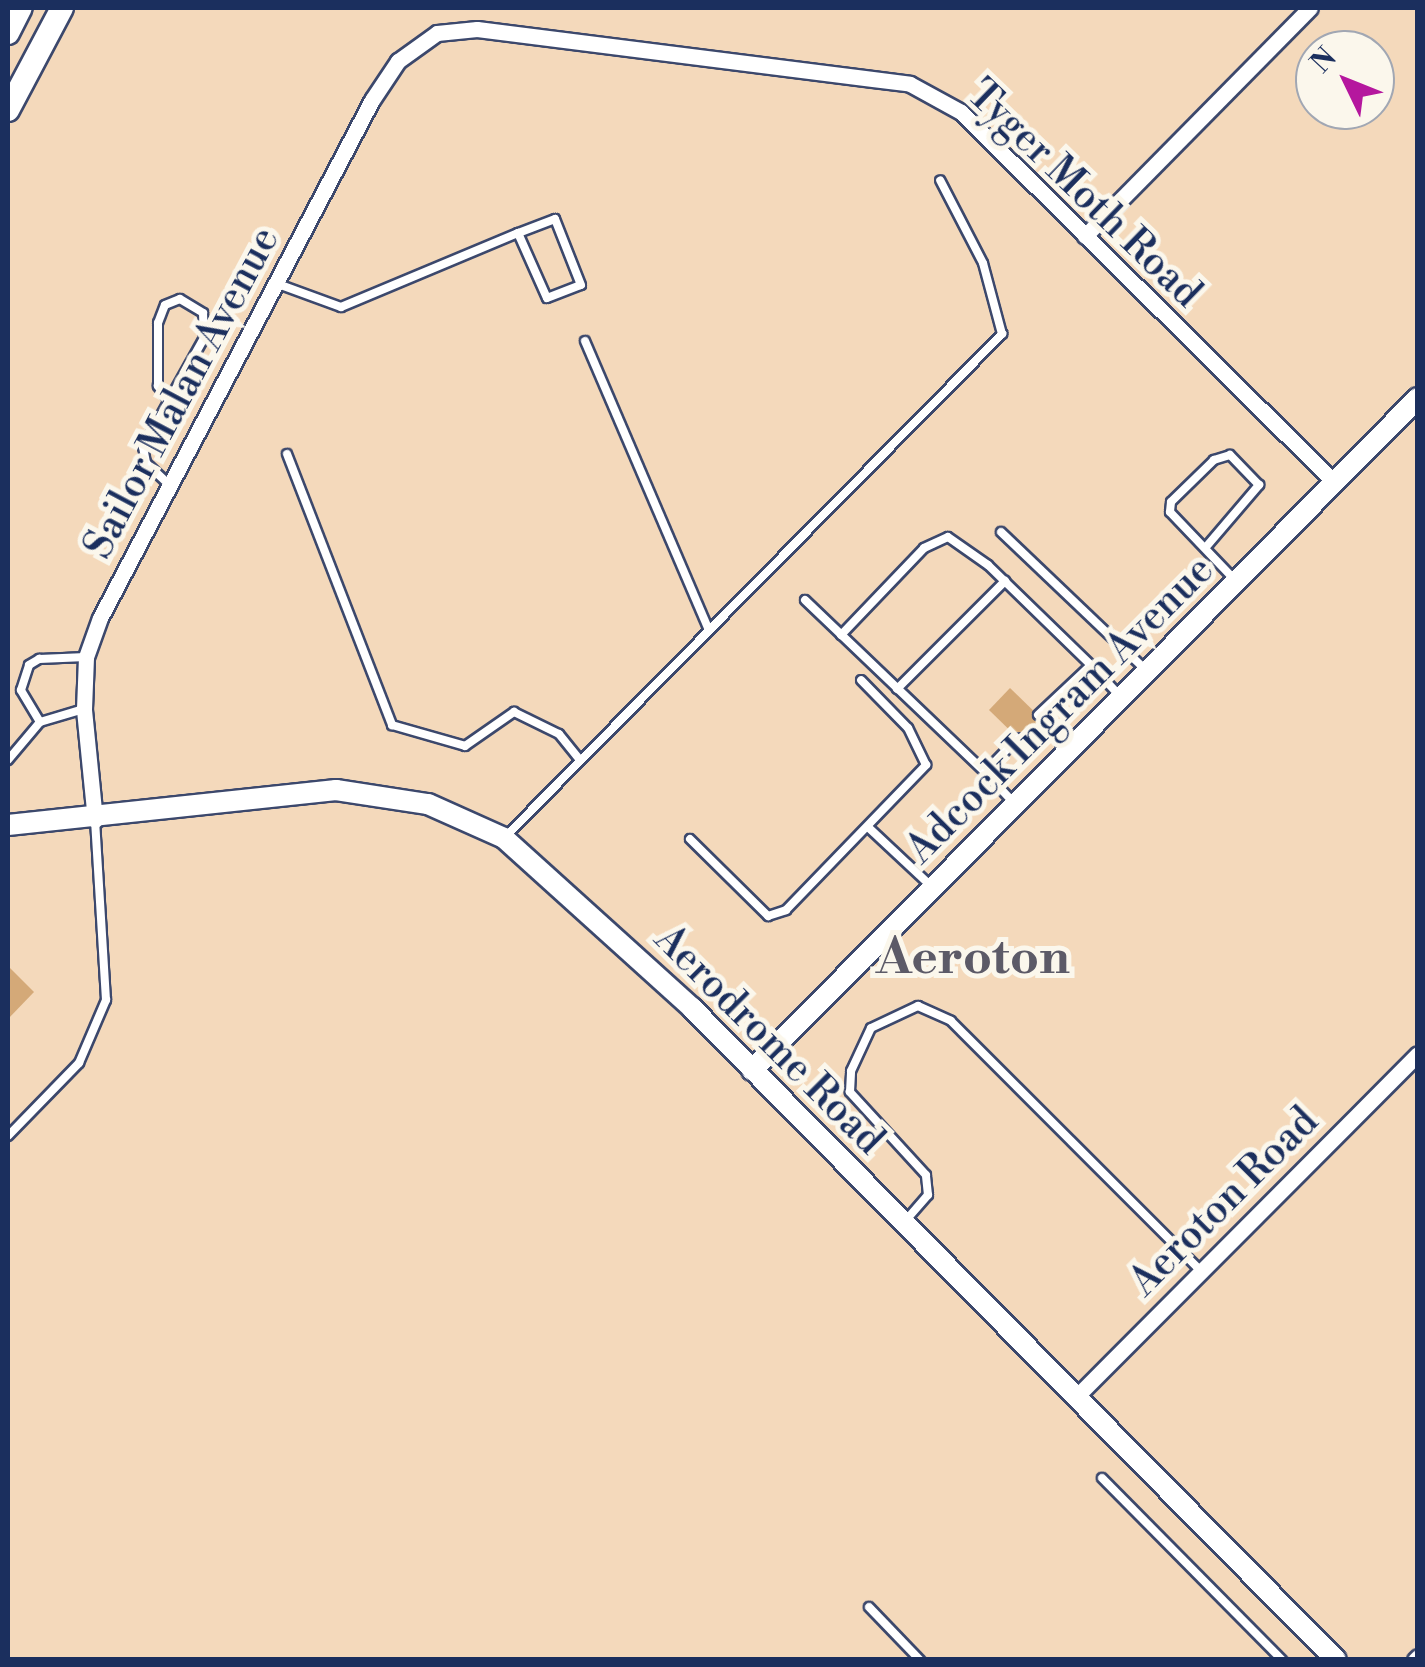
<!DOCTYPE html>
<style>
body{margin:0}
#map{position:relative;width:1425px;height:1667px;overflow:hidden;background:#f4d9bb;font-family:"Libre Bodoni",serif}
div>[style]{position:absolute}
[style*='--x']{left:calc(var(--x)*1px);top:calc(var(--y)*1px);width:calc(var(--w)*1px);rotate:calc(var(--a)*1deg)}
.building>*{inset:0;background:#d4a978}
.roads{filter:drop-shadow(2px 0 #3c486c) drop-shadow(-2px 0 #3c486c) drop-shadow(0 2px #3c486c) drop-shadow(0 -2px #3c486c)}
.service>*{height:8px;margin:-4px;padding:0 4px;transform-origin:4px;border-radius:4px;background:#fff}
.minor>*{height:15px;margin:-7.5px;padding:0 7.5px;transform-origin:7.5px;border-radius:7.5px;background:#fff}
.tertiary>*{height:20px;margin:-10px;padding:0 10px;transform-origin:10px;border-radius:10px;background:#fff}
.secondary>*{height:22px;margin:-11px;padding:0 11px;transform-origin:11px;border-radius:11px;background:#fff}
span{translate:-50% -50%;white-space:nowrap;text-align:center;line-height:1.15;-webkit-text-stroke:10px #fbf7ec;paint-order:stroke}
.street-label{font-size:40px;color:#1b2f5e}
.district-label{font-size:50px;color:#5c5a67;font-weight:700}
.frame{position:absolute;inset:0;border:10px solid #1b2f5e;pointer-events:none}
.north{position:absolute;left:1295px;top:30px;width:100px;height:100px;box-sizing:border-box;background:#fbf7ec;border:2px solid #a1a7b3;border-radius:50%;rotate:313deg;font-size:28px;font-weight:700;line-height:40px;text-align:center;color:#1b2f5e}
.north::after{content:'';display:block;margin:auto;width:35px;height:45px;background:#b5179e;clip-path:polygon(50% 0,100% 100%,50% 72%,0 100%)}
</style>
<div id="map">
<div class="building">
<i style="clip-path:polygon(1010px 688px,1048px 725px,1027px 747px,989px 710px)"></i>
<i style="clip-path:polygon(8px 966px,34px 992px,8px 1019px)"></i>
</div>
<div class="roads">
<div class="service">
<i style="--x:278;--y:284;--w:67;--a:20.1"></i>
<i style="--x:341;--y:307;--w:192;--a:-22.7"></i>
<i style="--x:518;--y:233;--w:71;--a:66"></i>
<i style="--x:547;--y:298;--w:36;--a:-21"></i>
<i style="--x:581;--y:285;--w:71;--a:-111.5"></i>
<i style="--x:555;--y:219;--w:40;--a:159"></i>
<i style="--x:585;--y:341;--w:314;--a:66.8"></i>
<i style="--x:166;--y:397;--w:14;--a:-126"></i>
<i style="--x:158;--y:386;--w:63;--a:-90"></i>
<i style="--x:158;--y:323;--w:19;--a:-69"></i>
<i style="--x:165;--y:305;--w:16;--a:-22"></i>
<i style="--x:180;--y:299;--w:27;--a:31"></i>
<i style="--x:203;--y:313;--w:25;--a:88"></i>
<i style="--x:204;--y:338;--w:125;--a:119.2"></i>
<i style="--x:143;--y:447;--w:16;--a:79"></i>
<i style="--x:146;--y:463;--w:33;--a:43"></i>
<i style="--x:287;--y:454;--w:291;--a:68.8"></i>
<i style="--x:392;--y:725;--w:76;--a:16"></i>
<i style="--x:465;--y:746;--w:60;--a:-34.8"></i>
<i style="--x:514;--y:712;--w:50;--a:26.1"></i>
<i style="--x:559;--y:734;--w:33;--a:51"></i>
<i style="--x:1001;--y:532;--w:202;--a:43.6"></i>
<i style="--x:1206;--y:547;--w:82;--a:-49.5"></i>
<i style="--x:1259;--y:485;--w:42;--a:-134"></i>
<i style="--x:1230;--y:455;--w:17;--a:163"></i>
<i style="--x:1214;--y:460;--w:60;--a:135.7"></i>
<i style="--x:1171;--y:502;--w:10;--a:96"></i>
<i style="--x:1170;--y:512;--w:95;--a:46.3"></i>
<i style="--x:805;--y:600;--w:249;--a:43.7"></i>
<i style="--x:841;--y:635;--w:120;--a:-46.3"></i>
<i style="--x:924;--y:548;--w:26;--a:-25"></i>
<i style="--x:948;--y:537;--w:49;--a:35"></i>
<i style="--x:988;--y:565;--w:144;--a:44.2"></i>
<i style="--x:897;--y:689;--w:153;--a:-45"></i>
<i style="--x:1038;--y:715;--w:73;--a:-43.3"></i>
<i style="--x:1091;--y:665;--w:42;--a:46.9"></i>
<i style="--x:40;--y:722;--w:37;--a:-121"></i>
<i style="--x:21;--y:690;--w:26;--a:-72"></i>
<i style="--x:29;--y:665;--w:12;--a:-31"></i>
<i style="--x:39;--y:659;--w:47;--a:-2.4"></i>
<i style="--x:8;--y:760;--w:50;--a:-49.9"></i>
<i style="--x:40;--y:722;--w:46;--a:-16.5"></i>
<i style="--x:1015;--y:804;--w:44;--a:-133.2"></i>
<i style="--x:985;--y:772;--w:47;--a:-45.9"></i>
<i style="--x:869;--y:828;--w:83;--a:43.1"></i>
<i style="--x:504;--y:838;--w:709;--a:-45.34"></i>
<i style="--x:1002;--y:334;--w:73;--a:-105"></i>
<i style="--x:983;--y:263;--w:93;--a:-117.4"></i>
<i style="--x:690;--y:839;--w:110;--a:44.6"></i>
<i style="--x:768;--y:916;--w:19;--a:-18"></i>
<i style="--x:786;--y:910;--w:202;--a:-46"></i>
<i style="--x:926;--y:765;--w:41;--a:-115.9"></i>
<i style="--x:908;--y:728;--w:67;--a:-134.4"></i>
<i style="--x:8;--y:1136;--w:102;--a:-45.8"></i>
<i style="--x:79;--y:1063;--w:69;--a:-66.8"></i>
<i style="--x:106;--y:1000;--w:179;--a:-93.5"></i>
<i style="--x:907;--y:1219;--w:32;--a:-49"></i>
<i style="--x:928;--y:1195;--w:20;--a:-96"></i>
<i style="--x:926;--y:1175;--w:113;--a:-132.5"></i>
<i style="--x:850;--y:1092;--w:21;--a:-87"></i>
<i style="--x:851;--y:1071;--w:47;--a:-65.1"></i>
<i style="--x:871;--y:1028;--w:52;--a:-25.1"></i>
<i style="--x:918;--y:1006;--w:36;--a:24"></i>
<i style="--x:951;--y:1021;--w:354;--a:45"></i>
<i style="--x:1102;--y:1478;--w:256;--a:45.3"></i>
<i style="--x:869;--y:1607;--w:74;--a:46.1"></i>
</div>
<div class="minor">
<i style="--x:1085;--y:236;--w:320;--a:-45.4"></i>
<i style="--x:95;--y:820;--w:112;--a:-95.7"></i>
<i style="--x:84;--y:709;--w:52;--a:-87.8"></i>
<i style="--x:86;--y:657;--w:41;--a:-70.3"></i>
<i style="--x:100;--y:618;--w:585;--a:-62.3"></i>
<i style="--x:372;--y:100;--w:47;--a:-56.3"></i>
<i style="--x:398;--y:61;--w:48;--a:-35.7"></i>
<i style="--x:437;--y:33;--w:40;--a:-5.7"></i>
<i style="--x:477;--y:29;--w:436;--a:7.2"></i>
<i style="--x:910;--y:84;--w:58;--a:28.8"></i>
<i style="--x:961;--y:112;--w:525;--a:44.77"></i>
<i style="--x:1076;--y:1397;--w:484;--a:-45.1"></i>
<i style="--x:1415;--y:1660;--w:4;--a:-45"></i>
</div>
<div class="tertiary">
<i style="--x:8;--y:825;--w:330;--a:-6.1"></i>
<i style="--x:336;--y:790;--w:93;--a:8.7"></i>
<i style="--x:428;--y:804;--w:83;--a:24.1"></i>
<i style="--x:504;--y:838;--w:253;--a:42.1"></i>
<i style="--x:692;--y:1008;--w:916;--a:45.35"></i>
<i style="--x:752;--y:1070;--w:946;--a:-45.26"></i>
</div>
<div class="secondary">
<i style="--x:8;--y:33;--w:28;--a:-63"></i>
<i style="--x:8;--y:110;--w:115;--a:-62.1"></i>
</div>
</div>
<div class="street-label">
<span style="left:1084px;top:194px;rotate:44deg">Tyger Moth Road</span>
<span style="left:182px;top:393px;rotate:-62deg">Sailor Malan Avenue</span>
<span style="left:1060px;top:710px;rotate:-45deg">Adcock Ingram Avenue</span>
<span style="left:769px;top:1040px;rotate:45deg">Aerodrome Road</span>
<span style="left:1224px;top:1202px;rotate:-45deg">Aeroton Road</span>
</div>
<div class="district-label">
<span style="left:973px;top:959px">Aeroton</span>
</div>
<div class="frame"></div>
<div class="north">N</div>
</div>
